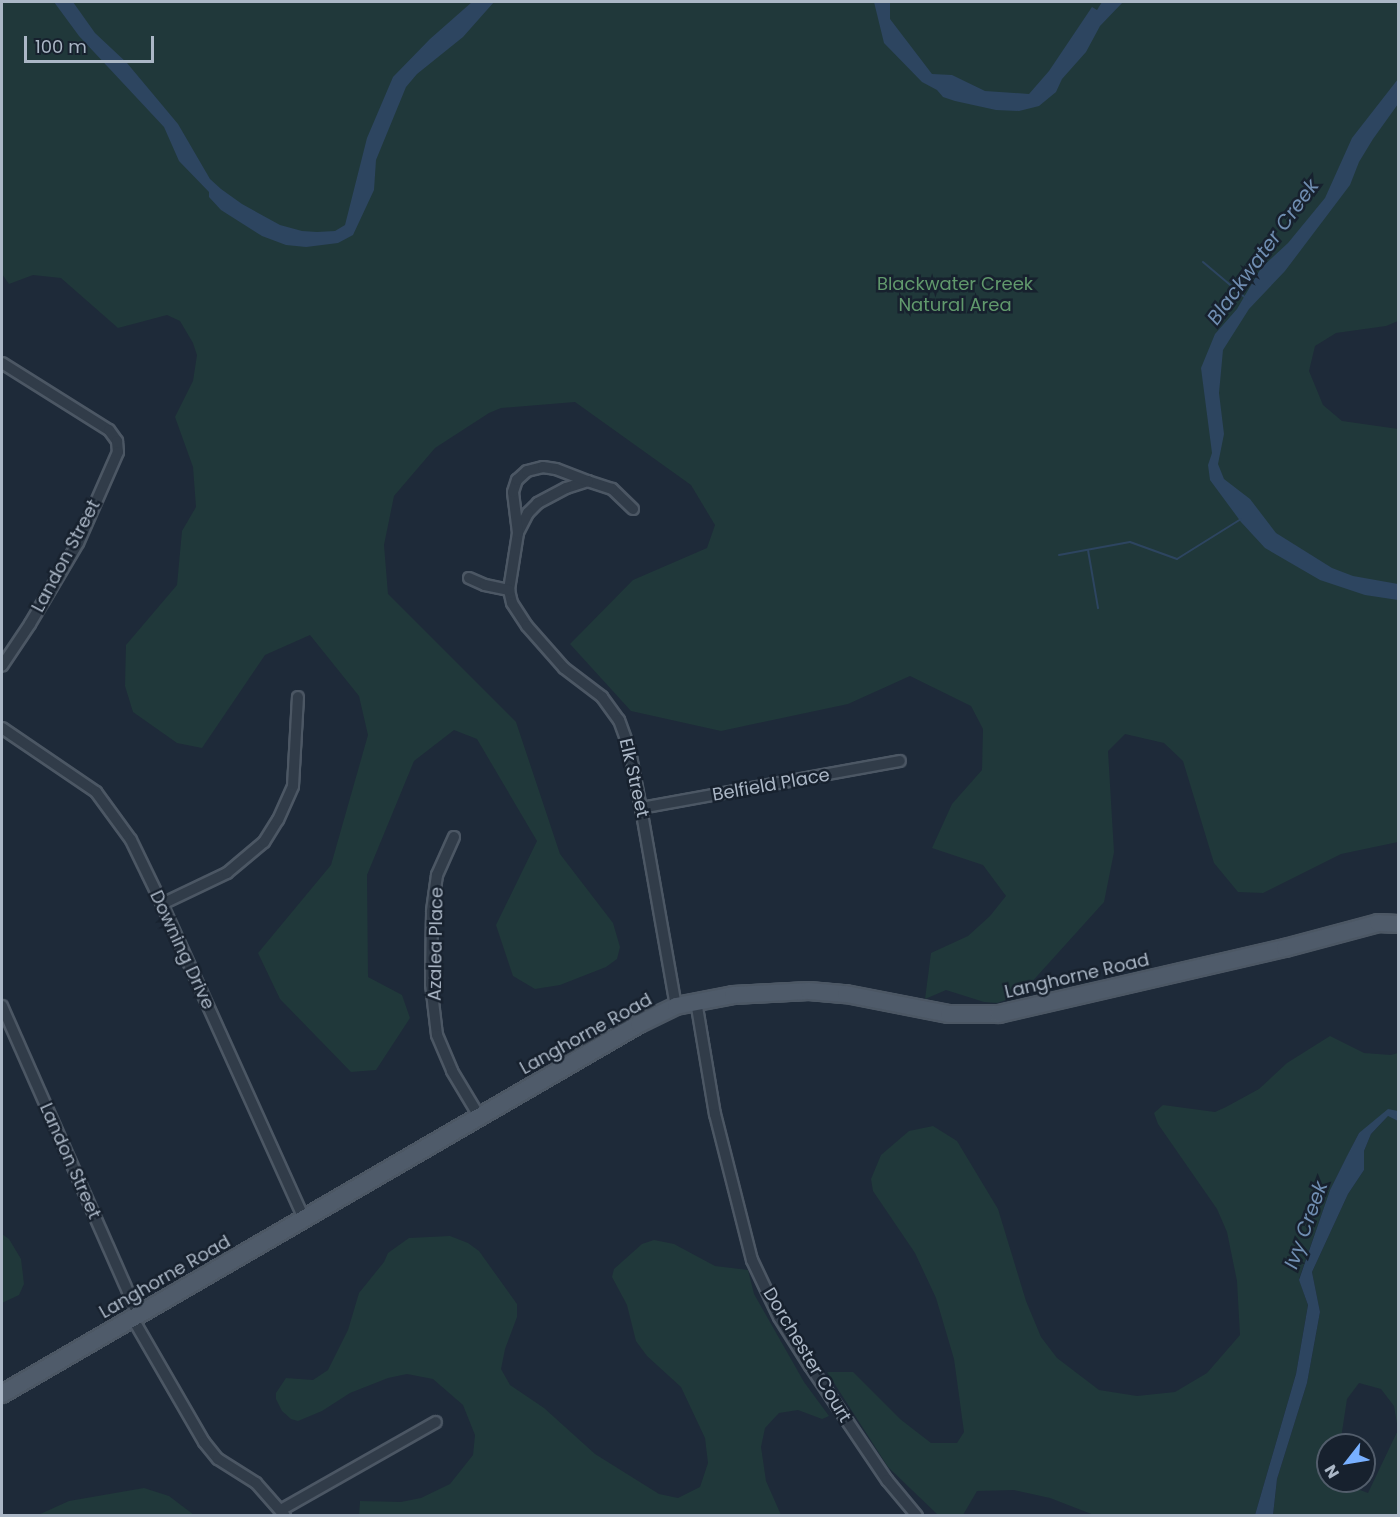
<!DOCTYPE html>
<style>
body{margin:0}
#map{position:relative;width:1400px;height:1517px;overflow:hidden;background:#1e2a39;font-family:Poppins,sans-serif}
div>[style]{position:absolute}
[style*='--x']{left:calc(var(--x)*1px);top:calc(var(--y)*1px);width:calc(var(--w)*1px);rotate:calc(var(--a)*1deg)}
.green>*{inset:0;background:#20383a}
.water>*{inset:0;background:#2d4560}
.stream>*{height:2px;margin:-1px;padding:0 1px;transform-origin:1px;border-radius:1px;background:#2d4560}
.roads{filter:drop-shadow(2px 0 #4c5764) drop-shadow(-2px 0 #4c5764) drop-shadow(0 2px #4c5764) drop-shadow(0 -2px #4c5764)}
.street>*{height:10px;margin:-5px;padding:0 5px;transform-origin:5px;border-radius:5px;background:#313c49}
.primary>*{height:16px;margin:-8px;padding:0 8px;transform-origin:8px;border-radius:8px;background:#4f5b6a}
span{translate:-50% -50%;white-space:nowrap;text-align:center;line-height:1.15;-webkit-text-stroke:5px #17212e;paint-order:stroke}
.park-label{font-size:18px;color:#61996c}
.street-label{font-size:18px;color:#abb7c6}
.water-label{font-size:20px;color:#708eb2;font-style:italic}
.frame{position:absolute;inset:0;border:3px solid #abb7c6;pointer-events:none}
.north{position:absolute;left:1316px;top:1433px;width:60px;height:60px;box-sizing:border-box;background:#17212e;border:2px solid #525d6b;border-radius:50%;rotate:239deg;font-size:16px;font-weight:700;line-height:24px;text-align:center;color:#abb7c6}
.north::after{content:'';display:block;margin:auto;width:21px;height:27px;background:#78b0ff;clip-path:polygon(50% 0,100% 100%,50% 72%,0 100%)}
.scale{position:absolute;left:24px;top:36px;width:130px;height:27px;box-sizing:border-box;border:3px solid #abb7c6;border-top:0;padding-left:8px;font-size:18px;line-height:21px;white-space:nowrap;color:#abb7c6;-webkit-text-stroke:4px #17212e;paint-order:stroke}
</style>
<div id="map">
<div class="green">
<i style="clip-path:polygon(2px 2px,1398px 2px,1398px 321px,1386px 326px,1336px 333px,1315px 346px,1309px 371px,1323px 405px,1342px 421px,1398px 429px,1398px 842px,1341px 854px,1263px 893px,1238px 892px,1214px 863px,1183px 761px,1164px 743px,1125px 734px,1108px 751px,1114px 852px,1104px 902px,1020px 995px,997px 1003px,984px 1002px,946px 990px,925px 999px,931px 953px,968px 936px,990px 916px,1006px 896px,983px 865px,932px 848px,952px 804px,982px 770px,983px 729px,971px 706px,910px 676px,848px 704px,721px 731px,631px 711px,570px 644px,633px 580px,707px 548px,715px 525px,691px 485px,575px 402px,501px 408px,489px 413px,435px 448px,394px 496px,384px 545px,388px 594px,516px 722px,560px 854px,613px 923px,620px 947px,617px 959px,606px 967px,560px 985px,535px 989px,513px 976px,496px 925px,537px 841px,477px 739px,454px 730px,414px 761px,367px 875px,368px 977px,402px 995px,410px 1018px,376px 1070px,351px 1072px,280px 999px,258px 953px,331px 865px,368px 735px,359px 696px,310px 635px,265px 655px,202px 748px,177px 743px,133px 712px,125px 686px,126px 645px,177px 585px,182px 531px,196px 507px,193px 467px,175px 417px,193px 381px,197px 355px,193px 343px,180px 321px,167px 315px,118px 328px,61px 278px,33px 275px,9px 284px,2px 274px)"></i>
<i style="clip-path:polygon(1330px 1036px,1364px 1053px,1391px 1055px,1398px 1053px,1398px 1111px,1359px 1133px,1330px 1190px,1299px 1279px,1308px 1305px,1296px 1374px,1255px 1515px,1094px 1515px,1050px 1498px,1014px 1490px,977px 1491px,963px 1515px,938px 1515px,888px 1467px,827px 1372px,853px 1372px,900px 1419px,931px 1443px,957px 1443px,964px 1432px,954px 1359px,936px 1298px,915px 1253px,873px 1191px,871px 1179px,881px 1155px,909px 1131px,933px 1126px,957px 1141px,998px 1209px,1026px 1301px,1041px 1337px,1057px 1358px,1099px 1390px,1137px 1396px,1175px 1392px,1207px 1373px,1240px 1335px,1237px 1281px,1227px 1232px,1217px 1209px,1158px 1124px,1154px 1113px,1163px 1105px,1215px 1112px,1226px 1107px,1259px 1089px,1287px 1063px)"></i>
<i style="clip-path:polygon(evenodd,1388px 1116px,1398px 1121px,1398px 1515px,1273px 1516px,1277px 1479px,1307px 1383px,1320px 1312px,1312px 1272px,1348px 1194px,1364px 1170px,1364px 1151px,1371px 1134px,1388px 1116px,1359px 1383px,1381px 1389px,1394px 1406px,1398px 1430px,1368px 1493px,1336px 1481px,1328px 1481px,1328px 1445px,1340px 1445px,1347px 1399px,1359px 1383px)"></i>
<i style="clip-path:polygon(2px 1234px,9px 1239px,21px 1259px,24px 1284px,19px 1295px,2px 1303px)"></i>
<i style="clip-path:polygon(450px 1236px,468px 1243px,479px 1251px,517px 1304px,517px 1317px,505px 1349px,501px 1369px,510px 1385px,544px 1408px,595px 1454px,659px 1494px,678px 1498px,700px 1487px,708px 1463px,705px 1438px,681px 1387px,647px 1356px,636px 1341px,627px 1305px,612px 1277px,614px 1269px,642px 1244px,654px 1240px,674px 1244px,715px 1266px,748px 1270px,754px 1294px,804px 1382px,829px 1416px,822px 1419px,798px 1410px,779px 1413px,765px 1428px,761px 1447px,766px 1481px,781px 1515px,359px 1515px,360px 1501px,401px 1502px,421px 1498px,450px 1484px,473px 1455px,475px 1435px,463px 1405px,433px 1379px,407px 1374px,388px 1378px,350px 1393px,322px 1411px,298px 1421px,291px 1419px,282px 1411px,276px 1399px,276px 1393px,286px 1378px,313px 1380px,328px 1370px,348px 1330px,359px 1293px,384px 1262px,388px 1253px,409px 1238px)"></i>
<i style="clip-path:polygon(144px 1488px,169px 1496px,194px 1515px,38px 1515px,69px 1501px)"></i>
</div>
<div class="water">
<i style="clip-path:polygon(54px 2px,73px 2px,95px 33px,127px 63px,178px 124px,210px 179px,221px 189px,242px 204px,280px 225px,302px 231px,317px 232px,335px 231px,345px 225px,367px 138px,393px 77px,430px 39px,472px 2px,494px 2px,463px 37px,417px 74px,406px 87px,376px 160px,374px 190px,353px 235px,338px 243px,306px 247px,286px 245px,262px 236px,221px 210px,209px 197px,209px 192px,179px 161px,164px 127px,79px 36px)"></i>
<i style="clip-path:polygon(874px 2px,890px 2px,890px 19px,932px 74px,952px 75px,985px 91px,1029px 94px,1049px 71px,1092px 7px,1097px 10px,1102px 2px,1123px 2px,1100px 26px,1086px 52px,1062px 79px,1056px 92px,1039px 106px,1019px 111px,996px 110px,955px 101px,943px 97px,937px 90px,922px 82px,884px 43px)"></i>
<i style="clip-path:polygon(1398px 79px,1398px 104px,1373px 139px,1359px 162px,1350px 185px,1285px 271px,1249px 309px,1223px 350px,1219px 393px,1224px 434px,1218px 464px,1224px 479px,1250px 499px,1276px 533px,1332px 568px,1353px 576px,1398px 584px,1398px 600px,1365px 595px,1320px 580px,1265px 548px,1241px 522px,1210px 480px,1208px 465px,1212px 453px,1201px 368px,1215px 334px,1237px 309px,1261px 268px,1288px 243px,1325px 198px,1352px 138px)"></i>
<i style="clip-path:polygon(1388px 1109px,1398px 1111px,1398px 1121px,1388px 1116px,1371px 1134px,1364px 1151px,1364px 1170px,1348px 1194px,1312px 1272px,1320px 1312px,1307px 1383px,1277px 1479px,1273px 1515px,1255px 1515px,1296px 1374px,1308px 1305px,1299px 1280px,1330px 1190px,1347px 1156px,1359px 1133px)"></i>
</div>
<div class="stream">
<i style="--x:1203;--y:262;--w:57;--a:40.1"></i>
<i style="--x:1088;--y:550;--w:59;--a:80.2"></i>
<i style="--x:1059;--y:555;--w:72;--a:-10.4"></i>
<i style="--x:1130;--y:542;--w:50;--a:19.9"></i>
<i style="--x:1177;--y:559;--w:75;--a:-32"></i>
</div>
<div class="roads">
<div class="street">
<i style="--x:2;--y:363;--w:126;--a:32.1"></i>
<i style="--x:109;--y:430;--w:14;--a:54"></i>
<i style="--x:117;--y:441;--w:11;--a:85"></i>
<i style="--x:118;--y:452;--w:99;--a:113.7"></i>
<i style="--x:78;--y:543;--w:94;--a:120.7"></i>
<i style="--x:30;--y:624;--w:50;--a:123.7"></i>
<i style="--x:633;--y:509;--w:29;--a:-136"></i>
<i style="--x:612;--y:489;--w:25;--a:-162"></i>
<i style="--x:588;--y:481;--w:23;--a:162"></i>
<i style="--x:566;--y:488;--w:32;--a:152"></i>
<i style="--x:538;--y:503;--w:14;--a:135"></i>
<i style="--x:528;--y:513;--w:22;--a:117"></i>
<i style="--x:518;--y:533;--w:58;--a:99"></i>
<i style="--x:509;--y:590;--w:13;--a:77"></i>
<i style="--x:512;--y:603;--w:27;--a:57"></i>
<i style="--x:527;--y:626;--w:56;--a:48.6"></i>
<i style="--x:564;--y:668;--w:48;--a:37.3"></i>
<i style="--x:602;--y:697;--w:29;--a:54"></i>
<i style="--x:619;--y:720;--w:33;--a:70"></i>
<i style="--x:630;--y:751;--w:58;--a:79.1"></i>
<i style="--x:641;--y:808;--w:201;--a:80"></i>
<i style="--x:518;--y:533;--w:41;--a:-97"></i>
<i style="--x:513;--y:492;--w:13;--a:-72"></i>
<i style="--x:517;--y:480;--w:13;--a:-42"></i>
<i style="--x:527;--y:471;--w:16;--a:-14"></i>
<i style="--x:543;--y:467;--w:13;--a:9"></i>
<i style="--x:556;--y:469;--w:34;--a:21"></i>
<i style="--x:469;--y:578;--w:17;--a:24"></i>
<i style="--x:485;--y:585;--w:25;--a:12"></i>
<i style="--x:2;--y:728;--w:114;--a:34.2"></i>
<i style="--x:96;--y:792;--w:59;--a:53.9"></i>
<i style="--x:131;--y:840;--w:71;--a:64.2"></i>
<i style="--x:162;--y:904;--w:345;--a:65.7"></i>
<i style="--x:641;--y:808;--w:263;--a:-10.3"></i>
<i style="--x:454;--y:837;--w:42;--a:114.1"></i>
<i style="--x:437;--y:875;--w:37;--a:98"></i>
<i style="--x:432;--y:912;--w:72;--a:90.8"></i>
<i style="--x:431;--y:984;--w:51;--a:83.3"></i>
<i style="--x:437;--y:1035;--w:39;--a:67"></i>
<i style="--x:452;--y:1071;--w:52;--a:59"></i>
<i style="--x:162;--y:904;--w:72;--a:-25.5"></i>
<i style="--x:227;--y:873;--w:48;--a:-40"></i>
<i style="--x:264;--y:842;--w:26;--a:-58"></i>
<i style="--x:278;--y:820;--w:37;--a:-66"></i>
<i style="--x:293;--y:786;--w:89;--a:-86.8"></i>
<i style="--x:696;--y:1001;--w:115;--a:80.5"></i>
<i style="--x:715;--y:1114;--w:151;--a:75.8"></i>
<i style="--x:752;--y:1260;--w:63;--a:64.7"></i>
<i style="--x:779;--y:1317;--w:58;--a:57.7"></i>
<i style="--x:810;--y:1366;--w:138;--a:56"></i>
<i style="--x:887;--y:1480;--w:47;--a:50.2"></i>
<i style="--x:2;--y:1006;--w:339;--a:66.2"></i>
<i style="--x:133;--y:1319;--w:142;--a:60"></i>
<i style="--x:204;--y:1442;--w:22;--a:51"></i>
<i style="--x:218;--y:1459;--w:45;--a:32.3"></i>
<i style="--x:256;--y:1483;--w:44;--a:48.7"></i>
<i style="--x:281;--y:1510;--w:178;--a:-29.6"></i>
</div>
<div class="primary">
<i style="--x:2;--y:1394;--w:737;--a:-30.15"></i>
<i style="--x:639;--y:1024;--w:41;--a:-25.9"></i>
<i style="--x:676;--y:1006;--w:58;--a:-10.9"></i>
<i style="--x:733;--y:995;--w:76;--a:-3"></i>
<i style="--x:809;--y:991;--w:37;--a:5"></i>
<i style="--x:846;--y:994;--w:105;--a:11"></i>
<i style="--x:949;--y:1014;--w:50;--a:0"></i>
<i style="--x:999;--y:1014;--w:294;--a:-13"></i>
<i style="--x:1285;--y:948;--w:96;--a:-15"></i>
<i style="--x:1378;--y:923;--w:20;--a:3"></i>
</div>
</div>
<div class="park-label">
<span style="left:955px;top:295px">Blackwater Creek<br>Natural Area</span>
</div>
<div class="street-label">
<span style="left:66px;top:556px;rotate:-62deg">Landon Street</span>
<span style="left:634px;top:778px;rotate:77deg">Elk Street</span>
<span style="left:771px;top:785px;rotate:-10deg">Belfield Place</span>
<span style="left:436px;top:944px;rotate:-89deg">Azalea Place</span>
<span style="left:182px;top:950px;rotate:65deg">Downing Drive</span>
<span style="left:1077px;top:976px;rotate:-13deg">Langhorne Road</span>
<span style="left:586px;top:1034px;rotate:-29deg">Langhorne Road</span>
<span style="left:70px;top:1161px;rotate:66deg">Landon Street</span>
<span style="left:165px;top:1277px;rotate:-30deg">Langhorne Road</span>
<span style="left:807px;top:1355px;rotate:59deg">Dorchester Court</span>
</div>
<div class="water-label">
<span style="left:1263px;top:252px;rotate:-54deg">Blackwater Creek</span>
<span style="left:1306px;top:1225px;rotate:-70deg">Ivy Creek</span>
</div>
<div class="frame"></div>
<div class="north">N</div>
<div class="scale">100 m</div>
</div>
